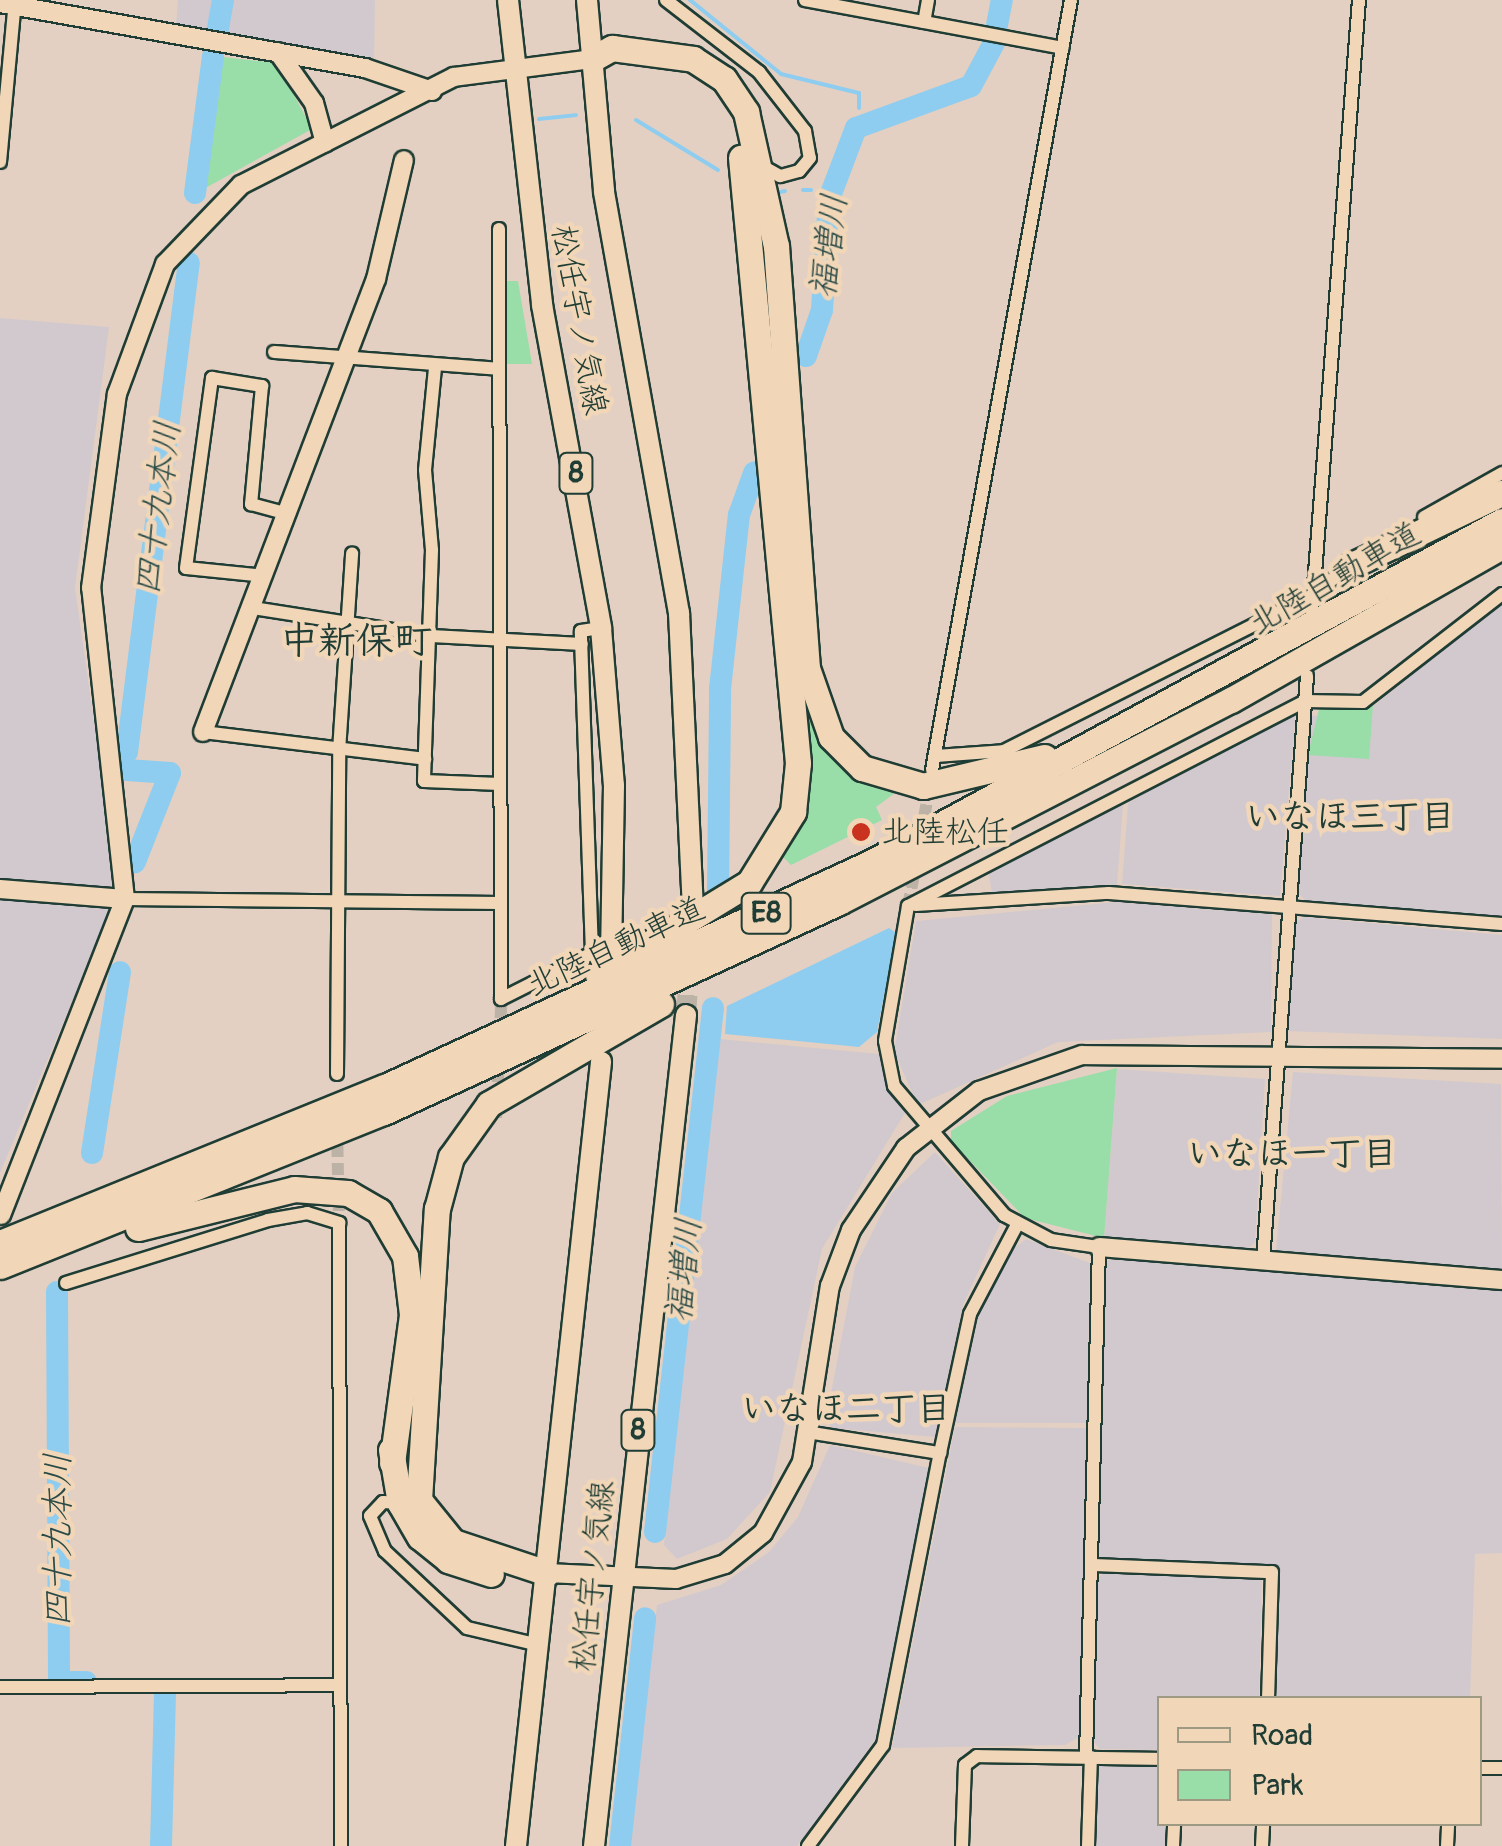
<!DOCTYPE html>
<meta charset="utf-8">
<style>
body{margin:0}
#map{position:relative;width:1502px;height:1846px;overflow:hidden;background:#e3d0c2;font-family:Pangolin,"Klee One",sans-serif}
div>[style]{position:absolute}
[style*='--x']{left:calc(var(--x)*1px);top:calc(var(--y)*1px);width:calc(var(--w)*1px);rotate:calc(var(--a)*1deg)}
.built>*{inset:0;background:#d2c9ce}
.green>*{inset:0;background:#99dda8}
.water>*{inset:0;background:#8ecdef}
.stream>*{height:4px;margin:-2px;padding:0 2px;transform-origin:2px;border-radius:2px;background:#8ecdef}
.river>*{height:22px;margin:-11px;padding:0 11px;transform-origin:11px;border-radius:11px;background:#8ecdef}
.minor-tunnel>*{height:12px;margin-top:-6px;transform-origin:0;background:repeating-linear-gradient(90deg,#bcb3a6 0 12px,transparent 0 18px)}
.primary-tunnel>*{height:20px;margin-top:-10px;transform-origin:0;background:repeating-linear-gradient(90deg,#bcb3a6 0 20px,transparent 0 30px)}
.roads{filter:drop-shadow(2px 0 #1f3d34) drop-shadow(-2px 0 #1f3d34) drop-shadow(0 2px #1f3d34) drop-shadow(0 -2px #1f3d34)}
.minor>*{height:12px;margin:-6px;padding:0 6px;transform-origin:6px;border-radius:6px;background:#f1d6b8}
.tertiary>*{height:18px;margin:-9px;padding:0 9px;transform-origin:9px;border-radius:9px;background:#f1d6b8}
.primary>*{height:20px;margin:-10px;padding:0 10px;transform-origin:10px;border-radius:10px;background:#f1d6b8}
.motorway>*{height:25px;margin:-12.5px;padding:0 12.5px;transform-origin:12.5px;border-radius:12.5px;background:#f1d6b8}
.dots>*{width:28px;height:28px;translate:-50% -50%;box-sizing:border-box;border:5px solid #f1d6b8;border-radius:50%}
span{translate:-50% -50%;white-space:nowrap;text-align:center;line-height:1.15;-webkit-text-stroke:9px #f1d6b8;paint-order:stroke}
.shield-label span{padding:2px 8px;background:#f1d6b8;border:2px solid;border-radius:8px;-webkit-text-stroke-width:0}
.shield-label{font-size:30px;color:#1f3d34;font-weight:700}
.street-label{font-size:32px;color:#1f3d34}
.poi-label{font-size:32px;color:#1f3d34}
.left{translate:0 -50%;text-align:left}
.water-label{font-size:35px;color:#2a4b47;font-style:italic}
.neighbourhood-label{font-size:35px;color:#1f3d34;font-weight:700}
.quarter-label{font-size:38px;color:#1f3d34;font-weight:700}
.legend{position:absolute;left:1157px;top:1696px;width:325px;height:130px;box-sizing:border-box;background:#f1d6b8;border:2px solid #9d9983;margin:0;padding:12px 18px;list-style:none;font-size:30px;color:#1f3d34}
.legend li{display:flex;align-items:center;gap:20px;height:50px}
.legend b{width:50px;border:2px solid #9d9983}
</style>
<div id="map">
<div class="built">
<i style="clip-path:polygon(178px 0,375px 0,374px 60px,176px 26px)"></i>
<i style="clip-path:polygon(0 318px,109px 327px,75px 588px,118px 892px,0 1173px)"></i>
<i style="clip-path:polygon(1502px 603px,1502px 916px,1306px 901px,1298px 893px,1311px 716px,1366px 712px)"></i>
<i style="clip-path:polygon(1296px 710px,1280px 896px,1122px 884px,1128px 803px)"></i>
<i style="clip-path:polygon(1123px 805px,1117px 885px,992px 894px,988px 870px)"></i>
<i style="clip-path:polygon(1116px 902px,1272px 914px,1271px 1032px,1058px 1042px,918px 1105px,894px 1052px,916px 921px)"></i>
<i style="clip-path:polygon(1304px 917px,1502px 935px,1502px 1039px,1286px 1031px,1296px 922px)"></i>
<i style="clip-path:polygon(720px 1039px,879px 1054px,905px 1113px,822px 1249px,770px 1492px,727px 1539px,677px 1559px,664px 1545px)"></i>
<i style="clip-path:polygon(1117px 1069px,1265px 1079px,1255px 1242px,1247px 1250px,1104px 1238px)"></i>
<i style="clip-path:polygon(1293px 1072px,1501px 1084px,1502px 1269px,1276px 1251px)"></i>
<i style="clip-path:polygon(935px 1152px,1000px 1224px,963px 1305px,935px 1437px,832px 1428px,826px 1420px,855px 1267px,892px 1193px)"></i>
<i style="clip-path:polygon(1026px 1239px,1090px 1263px,1087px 1423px,955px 1423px,980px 1310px,1010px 1251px)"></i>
<i style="clip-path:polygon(1116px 1256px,1502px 1288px,1502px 1553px,1475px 1554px,1470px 1698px,1276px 1698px,1280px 1567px,1099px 1561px,1105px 1262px)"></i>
<i style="clip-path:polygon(955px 1427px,1088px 1428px,1079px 1737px,1065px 1745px,892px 1748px)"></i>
<i style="clip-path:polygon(830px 1445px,929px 1468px,875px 1740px,797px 1846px,629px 1846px,657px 1605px,721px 1585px,769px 1552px,798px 1517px)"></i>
<i style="clip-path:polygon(1105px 1572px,1262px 1580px,1259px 1698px,1160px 1698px,1159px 1750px,1100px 1749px,1093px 1741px,1097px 1579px)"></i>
<i style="clip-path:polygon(1096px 1765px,1159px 1767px,1160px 1824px,1171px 1824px,1170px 1846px,1094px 1846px)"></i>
</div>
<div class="green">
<i style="clip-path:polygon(222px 57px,277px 63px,312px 129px,200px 191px)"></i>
<i style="clip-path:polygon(504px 281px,518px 281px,532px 364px,503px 364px)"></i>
<i style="clip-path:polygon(803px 701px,817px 730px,863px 779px,895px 793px,876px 807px,882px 820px,791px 865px,783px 857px,799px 825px)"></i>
<i style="clip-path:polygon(1373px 705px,1369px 759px,1308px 755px,1319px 709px)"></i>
<i style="clip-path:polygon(1117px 1068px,1104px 1238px,1025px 1218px,951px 1141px,951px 1131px,1007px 1096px)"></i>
</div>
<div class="water">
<i style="clip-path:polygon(889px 928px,896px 933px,877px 1032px,859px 1047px,725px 1034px,727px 1006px)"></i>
</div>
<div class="stream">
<i style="--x:690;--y:0;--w:117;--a:39.1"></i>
<i style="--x:781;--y:74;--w:80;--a:13.7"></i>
<i style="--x:859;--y:93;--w:15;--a:90"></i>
<i style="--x:539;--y:119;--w:37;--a:-6"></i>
<i style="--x:636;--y:120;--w:96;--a:31.4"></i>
<i style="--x:856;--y:128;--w:9;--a:-72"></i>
<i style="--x:803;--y:190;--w:8;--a:0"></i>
<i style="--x:780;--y:192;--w:5;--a:-11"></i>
<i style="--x:827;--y:194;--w:4;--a:14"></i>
</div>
<div class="river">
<i style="--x:997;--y:25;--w:25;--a:-79"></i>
<i style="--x:217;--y:34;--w:35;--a:-80"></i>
<i style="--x:195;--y:193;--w:138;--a:-82.5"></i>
<i style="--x:806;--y:356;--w:49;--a:-70.8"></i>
<i style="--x:822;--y:310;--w:111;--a:-86.4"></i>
<i style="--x:829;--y:199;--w:76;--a:-69.2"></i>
<i style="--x:856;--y:128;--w:122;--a:-20.1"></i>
<i style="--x:971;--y:86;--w:49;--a:-61.9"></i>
<i style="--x:127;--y:752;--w:493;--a:-82.8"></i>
<i style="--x:127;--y:770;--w:43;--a:4"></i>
<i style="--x:170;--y:773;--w:96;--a:111.5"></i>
<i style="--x:718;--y:893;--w:204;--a:-89.4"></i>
<i style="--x:720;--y:689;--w:175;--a:-83.8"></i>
<i style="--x:739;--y:515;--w:45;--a:-70.3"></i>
<i style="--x:92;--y:1153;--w:183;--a:-81.2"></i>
<i style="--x:57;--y:1292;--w:390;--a:89.7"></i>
<i style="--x:59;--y:1682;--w:27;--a:0"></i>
<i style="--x:655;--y:1532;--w:527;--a:-83.68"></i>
<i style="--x:161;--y:1846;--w:151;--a:-88.5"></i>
<i style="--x:620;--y:1846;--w:229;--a:-83.7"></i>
</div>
<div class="minor-tunnel">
<i style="--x:921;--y:834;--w:50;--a:-79.6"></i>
<i style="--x:908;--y:906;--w:43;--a:-79.2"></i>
<i style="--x:500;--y:1036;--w:37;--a:-88"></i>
<i style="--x:496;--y:1118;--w:62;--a:-87.2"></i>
<i style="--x:337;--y:1127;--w:96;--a:88.8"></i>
</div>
<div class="primary-tunnel">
<i style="--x:686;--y:1015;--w:56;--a:-85.9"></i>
</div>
<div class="roads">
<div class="minor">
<i style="--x:666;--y:0;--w:118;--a:37.7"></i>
<i style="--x:759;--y:72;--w:75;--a:52.1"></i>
<i style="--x:805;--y:131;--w:27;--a:80"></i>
<i style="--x:810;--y:158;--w:17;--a:130"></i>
<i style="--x:799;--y:171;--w:20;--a:165"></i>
<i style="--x:780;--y:176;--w:23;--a:-151"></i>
<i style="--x:805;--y:0;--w:121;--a:10.5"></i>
<i style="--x:928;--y:0;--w:22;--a:100"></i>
<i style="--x:924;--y:22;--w:141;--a:10.6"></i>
<i style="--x:0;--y:162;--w:163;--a:-84.7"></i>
<i style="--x:499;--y:229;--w:770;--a:89.85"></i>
<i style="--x:501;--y:999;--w:102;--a:-26.8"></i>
<i style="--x:592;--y:953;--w:322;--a:-92"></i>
<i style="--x:581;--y:631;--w:20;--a:-9"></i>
<i style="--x:274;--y:352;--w:225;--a:4.3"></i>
<i style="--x:435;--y:368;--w:102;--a:95.6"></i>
<i style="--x:425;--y:470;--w:80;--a:85"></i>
<i style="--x:432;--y:550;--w:231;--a:92"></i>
<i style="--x:424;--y:781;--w:76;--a:2.3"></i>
<i style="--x:1424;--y:517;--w:90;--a:-29.4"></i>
<i style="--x:265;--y:576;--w:79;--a:-174.2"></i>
<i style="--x:186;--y:568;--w:192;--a:-82.2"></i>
<i style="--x:212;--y:378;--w:51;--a:9.1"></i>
<i style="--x:262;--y:386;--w:119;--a:95.3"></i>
<i style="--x:251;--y:504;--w:39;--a:15"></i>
<i style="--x:253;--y:608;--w:180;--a:8.9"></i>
<i style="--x:431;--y:636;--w:151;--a:3"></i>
<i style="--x:1312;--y:612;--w:614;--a:-85.61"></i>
<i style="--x:203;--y:732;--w:224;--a:6.9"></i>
<i style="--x:935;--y:756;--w:69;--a:-4.1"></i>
<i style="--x:1004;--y:751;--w:346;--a:-26.8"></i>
<i style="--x:1313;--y:595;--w:51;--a:-38.7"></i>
<i style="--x:932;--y:770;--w:782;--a:-79.77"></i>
<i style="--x:125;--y:899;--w:375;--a:0.6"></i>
<i style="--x:916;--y:905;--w:193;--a:-3.6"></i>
<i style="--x:1109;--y:893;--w:394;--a:4.5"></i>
<i style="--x:908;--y:906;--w:137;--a:99.7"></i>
<i style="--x:885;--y:1041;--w:46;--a:78.7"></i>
<i style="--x:894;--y:1086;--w:170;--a:49.5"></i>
<i style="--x:1004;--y:1215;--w:53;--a:28"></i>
<i style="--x:1051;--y:1240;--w:49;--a:8.3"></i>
<i style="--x:1099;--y:1247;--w:510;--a:91.46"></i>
<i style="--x:908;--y:906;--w:447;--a:-27.3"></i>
<i style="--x:1305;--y:701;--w:58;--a:1"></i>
<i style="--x:1363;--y:702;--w:176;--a:-37.8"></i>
<i style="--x:337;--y:1074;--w:323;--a:-89.6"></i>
<i style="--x:339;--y:751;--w:198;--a:-86.2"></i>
<i style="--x:1263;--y:1260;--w:586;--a:-85.69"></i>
<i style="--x:66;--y:1283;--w:212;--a:-17.3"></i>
<i style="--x:268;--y:1220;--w:40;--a:-10"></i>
<i style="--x:307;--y:1213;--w:34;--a:17"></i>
<i style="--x:339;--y:1223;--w:623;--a:89.82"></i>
<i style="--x:807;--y:1432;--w:135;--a:9"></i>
<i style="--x:940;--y:1453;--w:142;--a:-77.8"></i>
<i style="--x:970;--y:1314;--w:101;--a:-62.2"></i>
<i style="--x:400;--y:1503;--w:17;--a:-177"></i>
<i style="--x:383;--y:1502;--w:19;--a:133"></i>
<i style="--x:370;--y:1516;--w:38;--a:67"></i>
<i style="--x:385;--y:1551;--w:112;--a:43.2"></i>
<i style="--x:467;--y:1628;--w:74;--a:13.3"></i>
<i style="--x:1094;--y:1565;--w:178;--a:2.3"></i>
<i style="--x:1272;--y:1572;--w:126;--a:91.8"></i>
<i style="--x:0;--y:1687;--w:339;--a:-0.3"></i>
<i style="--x:1480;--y:1768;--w:22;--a:0"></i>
<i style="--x:808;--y:1846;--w:126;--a:-53.4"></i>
<i style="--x:883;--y:1745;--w:298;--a:-79"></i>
<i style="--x:962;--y:1846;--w:81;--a:-87.9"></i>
<i style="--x:965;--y:1765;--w:15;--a:-37"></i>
<i style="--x:977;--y:1756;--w:183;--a:0.9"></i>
<i style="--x:1088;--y:1846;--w:89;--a:-88.1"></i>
<i style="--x:1173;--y:1846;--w:22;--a:-87"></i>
<i style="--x:1262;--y:1846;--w:22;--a:-87"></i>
<i style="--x:1447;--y:1846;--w:22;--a:-87"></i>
</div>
<div class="tertiary">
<i style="--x:0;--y:3;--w:371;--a:10.1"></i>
<i style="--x:365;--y:68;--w:71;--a:18.9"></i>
<i style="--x:278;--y:52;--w:62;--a:54.8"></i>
<i style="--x:314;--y:103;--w:41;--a:74.6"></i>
<i style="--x:203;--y:732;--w:485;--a:-69.1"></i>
<i style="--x:376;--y:279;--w:122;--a:-76.8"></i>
<i style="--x:0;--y:889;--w:125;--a:4.6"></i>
<i style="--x:1;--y:1215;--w:339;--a:-68.6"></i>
<i style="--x:125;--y:899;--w:313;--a:-96.2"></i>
<i style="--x:91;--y:588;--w:196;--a:-82.4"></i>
<i style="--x:117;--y:394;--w:139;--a:-69.7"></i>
<i style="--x:165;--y:264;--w:110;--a:-46.1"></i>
<i style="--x:241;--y:185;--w:239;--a:-26.9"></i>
<i style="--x:454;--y:77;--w:139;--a:-7.4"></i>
<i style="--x:1099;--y:1247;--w:404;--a:4.7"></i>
<i style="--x:547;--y:1573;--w:129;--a:2.7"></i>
<i style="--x:676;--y:1579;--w:51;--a:-17"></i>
<i style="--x:725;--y:1564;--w:49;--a:-39.2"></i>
<i style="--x:763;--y:1533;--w:81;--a:-61.2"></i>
<i style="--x:802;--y:1462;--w:178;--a:-81"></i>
<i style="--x:830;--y:1286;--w:60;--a:-69.4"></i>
<i style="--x:851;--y:1230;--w:99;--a:-56.1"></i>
<i style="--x:906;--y:1148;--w:93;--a:-38"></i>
<i style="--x:979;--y:1091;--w:109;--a:-19.3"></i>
<i style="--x:1082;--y:1055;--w:420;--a:0.5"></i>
</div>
<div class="primary">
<i style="--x:508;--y:0;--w:307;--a:83.6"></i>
<i style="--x:542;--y:305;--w:328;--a:79.6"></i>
<i style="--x:601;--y:628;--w:158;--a:85.3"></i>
<i style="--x:614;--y:785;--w:164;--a:91"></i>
<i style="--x:587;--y:0;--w:193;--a:84.9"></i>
<i style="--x:604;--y:192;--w:428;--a:79.9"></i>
<i style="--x:679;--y:613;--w:294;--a:87.3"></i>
<i style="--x:516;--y:1846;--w:789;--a:-83.81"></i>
<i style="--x:594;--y:1846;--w:836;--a:-83.68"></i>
</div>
<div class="motorway">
<i style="--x:592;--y:59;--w:23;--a:-29"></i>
<i style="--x:612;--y:48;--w:82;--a:7.7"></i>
<i style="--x:693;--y:59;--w:37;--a:33"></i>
<i style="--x:724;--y:79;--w:40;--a:56"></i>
<i style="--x:746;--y:112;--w:137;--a:77.4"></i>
<i style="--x:776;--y:246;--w:423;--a:85.8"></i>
<i style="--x:807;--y:668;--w:73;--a:70.8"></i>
<i style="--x:831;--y:737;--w:44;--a:45"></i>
<i style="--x:862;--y:768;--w:64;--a:16.4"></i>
<i style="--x:923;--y:786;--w:125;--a:-13.4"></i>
<i style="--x:1350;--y:566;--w:169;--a:-25.7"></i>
<i style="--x:598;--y:975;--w:177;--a:-31.4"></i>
<i style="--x:749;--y:883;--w:84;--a:-58.2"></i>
<i style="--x:793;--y:812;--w:49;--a:-84.2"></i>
<i style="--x:798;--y:763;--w:608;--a:-95.38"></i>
<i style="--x:138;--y:1228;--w:161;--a:-14"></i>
<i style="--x:294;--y:1189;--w:54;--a:4.2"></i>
<i style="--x:348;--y:1193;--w:36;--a:30"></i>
<i style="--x:379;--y:1211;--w:52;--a:60"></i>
<i style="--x:405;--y:1256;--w:59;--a:83.2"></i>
<i style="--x:412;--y:1315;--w:149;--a:97.7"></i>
<i style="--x:0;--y:1243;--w:415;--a:-22.1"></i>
<i style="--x:385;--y:1087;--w:536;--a:-24.8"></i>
<i style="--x:872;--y:862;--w:716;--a:-28.43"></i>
<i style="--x:0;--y:1266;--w:414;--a:-21.9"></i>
<i style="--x:384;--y:1112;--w:501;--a:-24.78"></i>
<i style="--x:839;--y:902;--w:441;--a:-27.3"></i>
<i style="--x:1231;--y:700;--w:312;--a:-29.6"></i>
<i style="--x:391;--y:1450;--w:54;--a:80.4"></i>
<i style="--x:400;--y:1503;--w:39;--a:60"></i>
<i style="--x:420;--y:1537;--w:36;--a:39"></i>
<i style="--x:448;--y:1560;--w:45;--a:18"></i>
<i style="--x:547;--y:1573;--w:99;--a:-161.7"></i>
<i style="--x:453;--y:1542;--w:54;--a:-129"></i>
<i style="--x:419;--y:1500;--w:292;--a:-86.5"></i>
<i style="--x:437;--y:1209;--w:54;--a:-74.9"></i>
<i style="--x:451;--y:1157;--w:65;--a:-54.4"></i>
<i style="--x:489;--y:1104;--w:199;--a:-30.2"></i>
</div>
</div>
<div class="dots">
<i style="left:861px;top:832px;background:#c8321e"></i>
</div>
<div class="shield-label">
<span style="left:576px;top:473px">8</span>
<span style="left:766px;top:913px">E8</span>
<span style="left:638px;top:1430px">8</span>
</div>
<div class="street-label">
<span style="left:579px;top:320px;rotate:80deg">松任宇ノ気線</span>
<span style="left:1335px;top:579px;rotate:-30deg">北陸自動車道</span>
<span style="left:616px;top:947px;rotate:-25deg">北陸自動車道</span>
<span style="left:593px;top:1576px;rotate:-84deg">松任宇ノ気線</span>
</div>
<div class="poi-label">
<span class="left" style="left:881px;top:832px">北陸松任</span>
</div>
<div class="water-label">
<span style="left:829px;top:246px;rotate:-83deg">福増川</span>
<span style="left:158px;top:508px;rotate:-83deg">四十九本川</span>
<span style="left:684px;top:1270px;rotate:-84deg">福増川</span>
<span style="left:58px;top:1540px;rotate:-90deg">四十九本川</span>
</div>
<div class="neighbourhood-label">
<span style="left:1350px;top:817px">いなほ三丁目</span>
<span style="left:1292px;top:1154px">いなほ一丁目</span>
<span style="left:846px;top:1409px">いなほ二丁目</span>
</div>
<div class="quarter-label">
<span style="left:356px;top:642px">中新保町</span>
</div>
<ul class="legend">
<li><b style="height:12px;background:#f1d6b8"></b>Road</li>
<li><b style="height:28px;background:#99dda8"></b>Park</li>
</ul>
</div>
